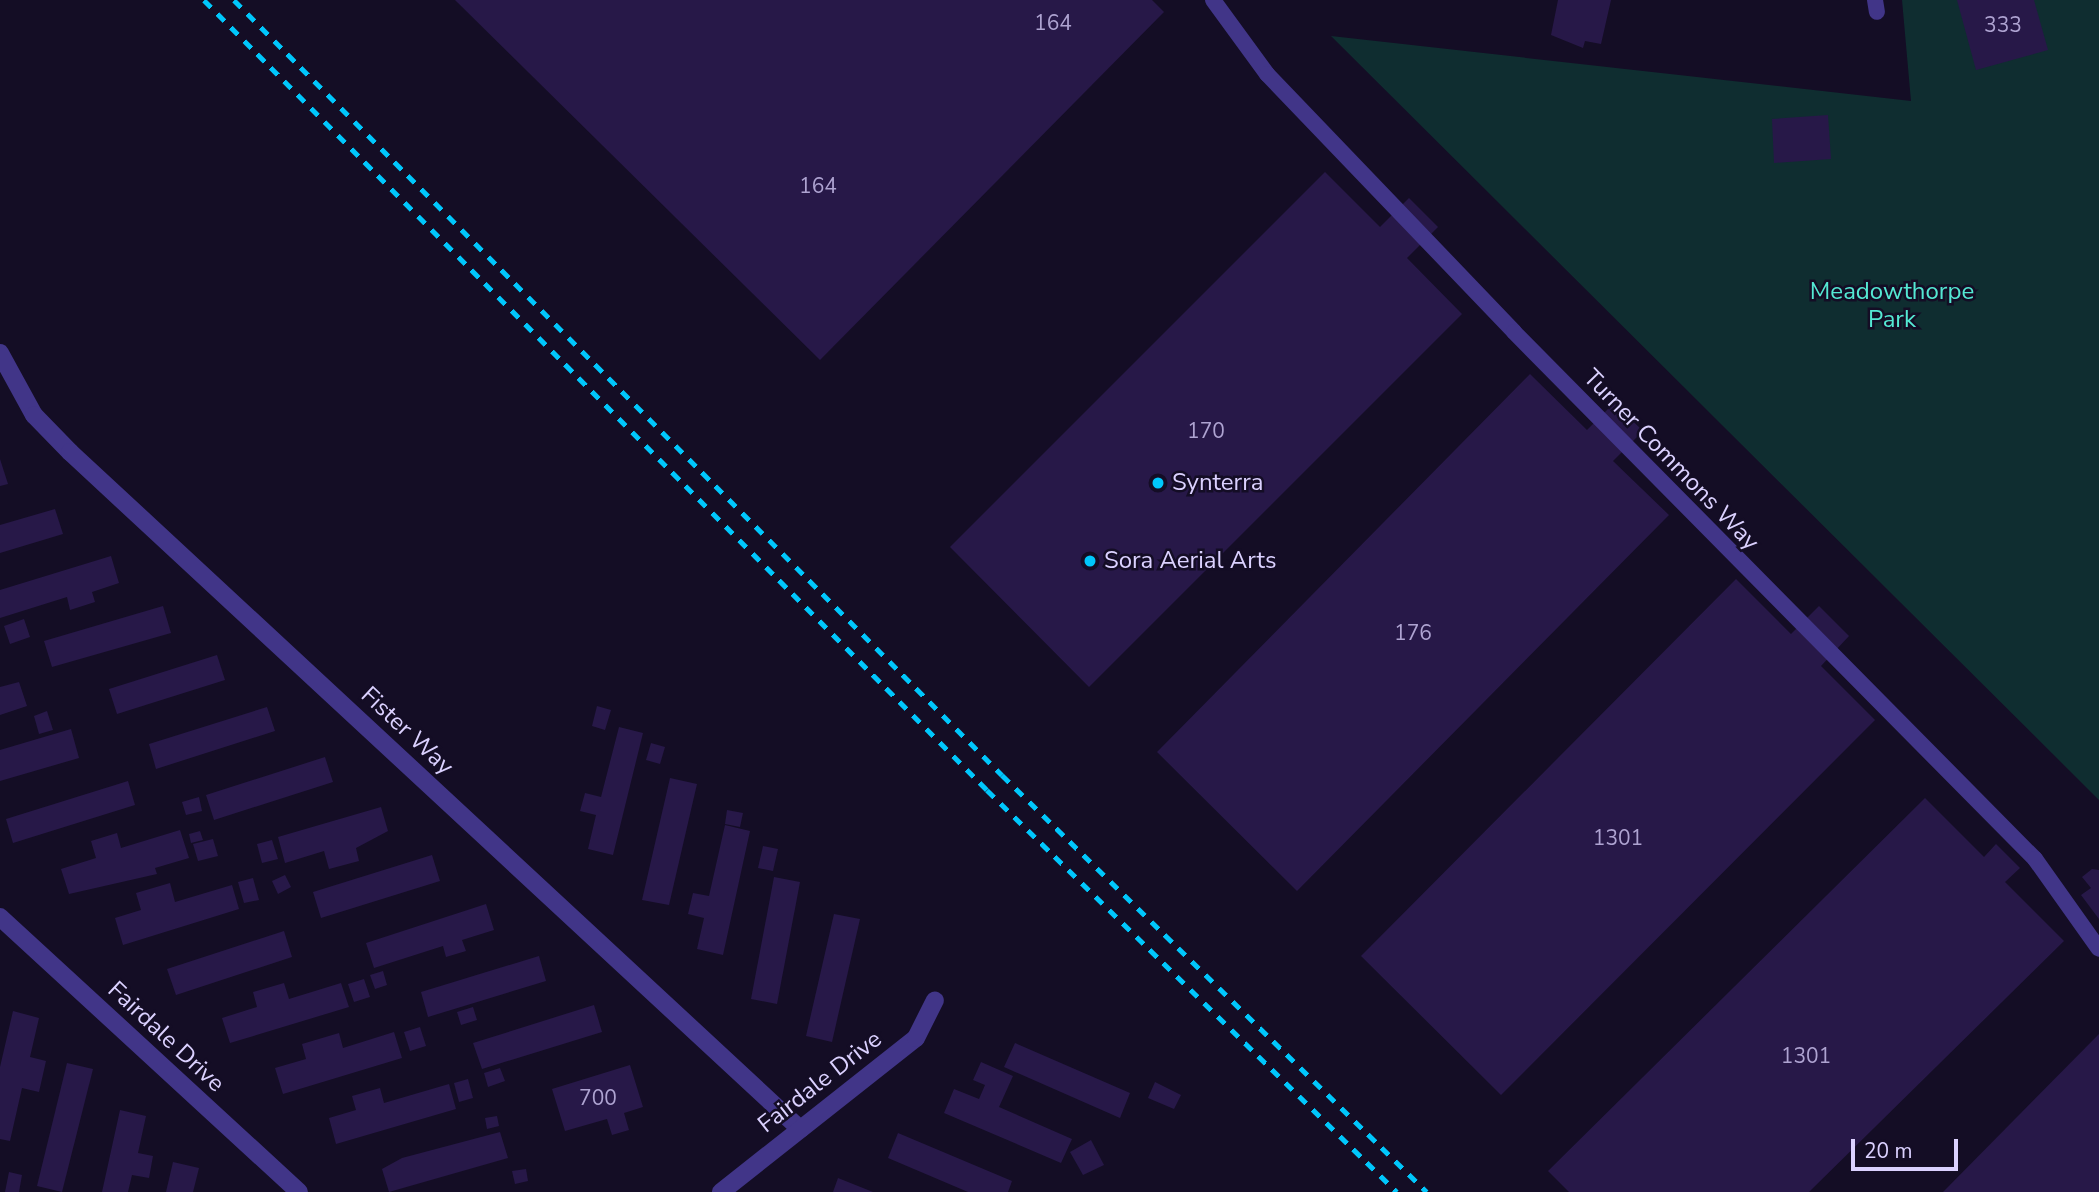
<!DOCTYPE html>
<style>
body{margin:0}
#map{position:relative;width:2099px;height:1192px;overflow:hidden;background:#140d25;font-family:"Nunito Sans",sans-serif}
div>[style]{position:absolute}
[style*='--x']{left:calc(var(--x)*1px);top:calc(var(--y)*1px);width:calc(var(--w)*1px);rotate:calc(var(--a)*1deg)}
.green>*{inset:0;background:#0f2d30}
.building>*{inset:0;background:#271848}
.service>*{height:16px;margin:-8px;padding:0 8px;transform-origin:8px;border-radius:8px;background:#413588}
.minor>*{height:18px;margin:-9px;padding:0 9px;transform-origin:9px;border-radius:9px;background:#413588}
.rail>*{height:5px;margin-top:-2.5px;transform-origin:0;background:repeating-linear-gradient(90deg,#00c7fc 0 10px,transparent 0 19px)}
.dots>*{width:19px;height:19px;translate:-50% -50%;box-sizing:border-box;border:4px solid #140d25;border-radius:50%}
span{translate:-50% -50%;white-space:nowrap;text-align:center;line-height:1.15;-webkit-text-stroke:5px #140d25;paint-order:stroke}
.number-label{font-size:21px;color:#aea3d1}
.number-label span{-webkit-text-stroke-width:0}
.park-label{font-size:24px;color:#54e8d3}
.street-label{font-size:24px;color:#dbd1ff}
.poi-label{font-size:24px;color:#dbd1ff}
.left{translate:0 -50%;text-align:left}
.scale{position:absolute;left:1851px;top:1139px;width:107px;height:32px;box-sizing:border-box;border:4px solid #dbd1ff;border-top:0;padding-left:9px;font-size:21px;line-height:24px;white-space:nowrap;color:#dbd1ff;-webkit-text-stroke:5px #140d25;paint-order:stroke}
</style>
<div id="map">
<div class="green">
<i style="clip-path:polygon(1902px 0,2099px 0,2099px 800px,1331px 36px,1911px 101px)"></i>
</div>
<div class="building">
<i style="clip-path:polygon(455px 0,1152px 0,1164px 12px,820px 360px)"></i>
<i style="clip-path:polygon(1558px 0,1611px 0,1601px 44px,1585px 41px,1583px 48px,1551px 35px)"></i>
<i style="clip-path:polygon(1957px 0,2034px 0,2048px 50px,1976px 70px)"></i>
<i style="clip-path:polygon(1828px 115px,1831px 159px,1774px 163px,1772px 119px)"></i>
<i style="clip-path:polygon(1325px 172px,1380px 227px,1409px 198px,1438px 227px,1407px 258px,1462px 314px,1089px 687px,950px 547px)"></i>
<i style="clip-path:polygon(1530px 374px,1587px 430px,1614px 403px,1643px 431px,1613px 461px,1669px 515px,1297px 891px,1157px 752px)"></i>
<i style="clip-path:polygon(0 459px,8px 484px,0 486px)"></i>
<i style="clip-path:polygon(55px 509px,63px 534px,0 553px,0 525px)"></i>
<i style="clip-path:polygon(111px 556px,119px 583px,92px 592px,95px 602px,70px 610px,67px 597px,0 618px,0 590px)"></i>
<i style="clip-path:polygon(1736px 579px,1791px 634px,1819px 606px,1849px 636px,1821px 666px,1875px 720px,1501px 1095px,1361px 956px)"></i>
<i style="clip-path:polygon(163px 606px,171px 633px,52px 667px,44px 641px)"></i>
<i style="clip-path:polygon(24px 619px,30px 637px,10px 644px,4px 626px)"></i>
<i style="clip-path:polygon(217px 655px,225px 680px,117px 714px,109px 689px)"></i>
<i style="clip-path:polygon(19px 682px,27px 706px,0 715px,0 687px)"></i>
<i style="clip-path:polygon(597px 706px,611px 710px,605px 730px,592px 726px)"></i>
<i style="clip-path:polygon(267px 707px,275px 731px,156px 769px,149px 744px)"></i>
<i style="clip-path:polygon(47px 711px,53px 730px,39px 734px,34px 716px)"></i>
<i style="clip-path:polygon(619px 727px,643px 733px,613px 855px,588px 849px,596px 815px,580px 811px,585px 793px,601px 797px)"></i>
<i style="clip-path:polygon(71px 729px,79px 758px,0 781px,0 750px)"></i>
<i style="clip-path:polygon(651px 743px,665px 747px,660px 764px,646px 760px)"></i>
<i style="clip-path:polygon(325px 757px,333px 782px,214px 820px,206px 795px)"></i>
<i style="clip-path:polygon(670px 778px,697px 784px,669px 905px,642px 900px)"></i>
<i style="clip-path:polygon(128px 781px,135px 805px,13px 843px,6px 819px)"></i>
<i style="clip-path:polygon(199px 797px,202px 811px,186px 815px,182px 802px)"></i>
<i style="clip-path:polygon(1925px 798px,1984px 857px,1996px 844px,2020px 868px,2005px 882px,2064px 941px,1809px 1192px,1569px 1192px,1548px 1171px)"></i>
<i style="clip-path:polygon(381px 807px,388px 831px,356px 848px,359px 861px,329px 869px,324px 851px,285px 863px,278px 837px)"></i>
<i style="clip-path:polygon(727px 810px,743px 813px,740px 827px,725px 824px)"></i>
<i style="clip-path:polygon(725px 825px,750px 831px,723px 955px,697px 949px,704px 918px,688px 914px,693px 893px,709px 896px)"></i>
<i style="clip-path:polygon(180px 830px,189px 858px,155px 868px,157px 874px,69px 894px,61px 869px,96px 858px,91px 841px,117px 833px,121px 848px)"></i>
<i style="clip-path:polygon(200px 831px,203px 840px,191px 843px,189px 834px)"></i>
<i style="clip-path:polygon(213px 839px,218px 856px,198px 861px,193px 844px)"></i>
<i style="clip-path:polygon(272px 840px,278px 859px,262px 863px,257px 844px)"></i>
<i style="clip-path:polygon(763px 846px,778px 849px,773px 871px,758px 868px)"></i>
<i style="clip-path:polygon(432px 855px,440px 881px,321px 918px,313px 892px)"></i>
<i style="clip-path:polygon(2092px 869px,2099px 870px,2099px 919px,2081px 895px,2091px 888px,2082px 877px)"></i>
<i style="clip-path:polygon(285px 875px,291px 887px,278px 894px,272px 881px)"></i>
<i style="clip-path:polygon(774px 877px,800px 882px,777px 1004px,751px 999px)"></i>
<i style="clip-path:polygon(253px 878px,259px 900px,244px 903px,238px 882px)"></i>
<i style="clip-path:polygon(170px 883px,175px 902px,232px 885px,239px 909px,123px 945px,115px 918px,141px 910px,136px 893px)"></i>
<i style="clip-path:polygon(486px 904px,494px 930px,462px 940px,466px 951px,446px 957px,443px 946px,374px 968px,366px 943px)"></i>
<i style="clip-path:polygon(834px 914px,860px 919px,832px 1042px,806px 1036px)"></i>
<i style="clip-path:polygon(284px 931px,292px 957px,176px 995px,167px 969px)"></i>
<i style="clip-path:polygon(539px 956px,546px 981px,428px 1017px,421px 992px)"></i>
<i style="clip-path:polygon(383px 971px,387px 985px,375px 989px,370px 975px)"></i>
<i style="clip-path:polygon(364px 979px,370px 997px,354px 1002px,348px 984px)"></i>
<i style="clip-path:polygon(284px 983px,289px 999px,341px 983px,349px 1007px,230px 1043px,222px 1018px,257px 1007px,253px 992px)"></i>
<i style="clip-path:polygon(594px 1005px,602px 1032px,482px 1069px,473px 1043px)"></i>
<i style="clip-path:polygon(473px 1007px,477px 1020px,461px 1025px,457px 1012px)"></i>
<i style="clip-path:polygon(13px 1011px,39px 1018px,30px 1057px,46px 1061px,39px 1092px,22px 1088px,10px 1141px,0 1139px,0 1067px)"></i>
<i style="clip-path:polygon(420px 1027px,426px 1046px,410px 1051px,404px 1032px)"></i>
<i style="clip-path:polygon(394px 1032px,402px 1058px,283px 1094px,275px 1068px,306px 1059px,302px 1044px,339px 1033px,343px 1048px)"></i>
<i style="clip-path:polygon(2099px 1034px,2099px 1192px,1943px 1192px)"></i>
<i style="clip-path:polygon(1015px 1043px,1130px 1093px,1120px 1118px,1004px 1067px)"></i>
<i style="clip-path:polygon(981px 1062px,1013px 1076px,999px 1107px,1072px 1139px,1061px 1163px,944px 1113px,954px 1089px,979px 1099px,985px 1085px,973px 1080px)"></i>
<i style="clip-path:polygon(67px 1063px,93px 1069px,62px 1192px,37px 1186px)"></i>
<i style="clip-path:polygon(630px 1065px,643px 1107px,624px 1113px,629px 1130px,612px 1135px,607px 1119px,565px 1131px,552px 1089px)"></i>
<i style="clip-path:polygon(500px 1068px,505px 1081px,488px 1087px,484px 1073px)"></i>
<i style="clip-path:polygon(468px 1079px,473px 1098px,459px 1102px,454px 1083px)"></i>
<i style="clip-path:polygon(1155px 1082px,1181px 1095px,1174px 1109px,1148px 1098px)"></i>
<i style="clip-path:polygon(449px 1084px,456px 1109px,336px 1144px,329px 1118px,356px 1110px,352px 1096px,380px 1088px,384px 1103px)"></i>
<i style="clip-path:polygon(120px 1110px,146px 1116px,138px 1153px,153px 1156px,149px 1178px,132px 1175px,128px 1192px,102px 1192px)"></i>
<i style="clip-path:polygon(497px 1116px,499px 1126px,487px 1129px,485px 1118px)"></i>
<i style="clip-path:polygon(500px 1132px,508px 1158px,389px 1192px,382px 1169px,402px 1158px)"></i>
<i style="clip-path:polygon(898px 1133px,1012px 1181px,1008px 1192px,968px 1192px,888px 1158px)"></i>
<i style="clip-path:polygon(1091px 1140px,1104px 1165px,1083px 1175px,1070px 1152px)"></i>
<i style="clip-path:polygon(173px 1162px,199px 1168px,193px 1192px,166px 1192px)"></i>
<i style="clip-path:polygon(526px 1169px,528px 1181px,515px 1184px,512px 1171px)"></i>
<i style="clip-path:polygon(9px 1172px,22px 1175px,19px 1192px,5px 1192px)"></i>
<i style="clip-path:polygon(838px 1178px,873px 1192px,833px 1192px)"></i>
</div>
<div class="service">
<i style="--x:1213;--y:0;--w:92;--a:53.9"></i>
<i style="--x:1267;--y:74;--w:357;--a:46.2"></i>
<i style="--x:1514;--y:332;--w:741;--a:45.33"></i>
<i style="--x:2035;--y:859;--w:110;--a:54.6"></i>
<i style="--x:1875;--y:0;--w:12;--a:81"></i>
</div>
<div class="minor">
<i style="--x:0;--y:353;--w:71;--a:61.3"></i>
<i style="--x:34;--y:415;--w:52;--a:45.8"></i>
<i style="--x:70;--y:452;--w:996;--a:42.84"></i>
<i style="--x:0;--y:917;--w:406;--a:42.6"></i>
<i style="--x:721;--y:1192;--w:248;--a:-38.3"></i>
<i style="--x:916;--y:1038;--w:42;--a:-63.4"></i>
</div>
<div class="rail">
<i style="--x:204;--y:0;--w:1112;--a:45.25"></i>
<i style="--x:987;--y:790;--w:574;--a:44.44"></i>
<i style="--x:234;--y:0;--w:1091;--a:45.26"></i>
<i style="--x:1002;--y:775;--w:595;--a:44.46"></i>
</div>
<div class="dots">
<i style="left:1158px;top:483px;background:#00c7fc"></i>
<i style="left:1090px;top:561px;background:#00c7fc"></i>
</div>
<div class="number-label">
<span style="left:1053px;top:23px">164</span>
<span style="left:2003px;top:25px">333</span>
<span style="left:818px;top:186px">164</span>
<span style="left:1206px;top:431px">170</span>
<span style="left:1413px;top:633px">176</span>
<span style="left:1618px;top:838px">1301</span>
<span style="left:1806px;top:1056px">1301</span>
<span style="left:598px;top:1098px">700</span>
</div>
<div class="park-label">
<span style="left:1892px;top:306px">Meadowthorpe<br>Park</span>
</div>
<div class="street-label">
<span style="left:1671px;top:460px;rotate:46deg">Turner Commons Way</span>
<span style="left:407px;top:731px;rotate:43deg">Fister Way</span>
<span style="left:166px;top:1037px;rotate:43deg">Fairdale Drive</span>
<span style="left:820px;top:1082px;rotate:-38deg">Fairdale Drive</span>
</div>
<div class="poi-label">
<span class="left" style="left:1172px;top:483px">Synterra</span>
<span class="left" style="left:1104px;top:561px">Sora Aerial Arts</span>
</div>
<div class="scale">20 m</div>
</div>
